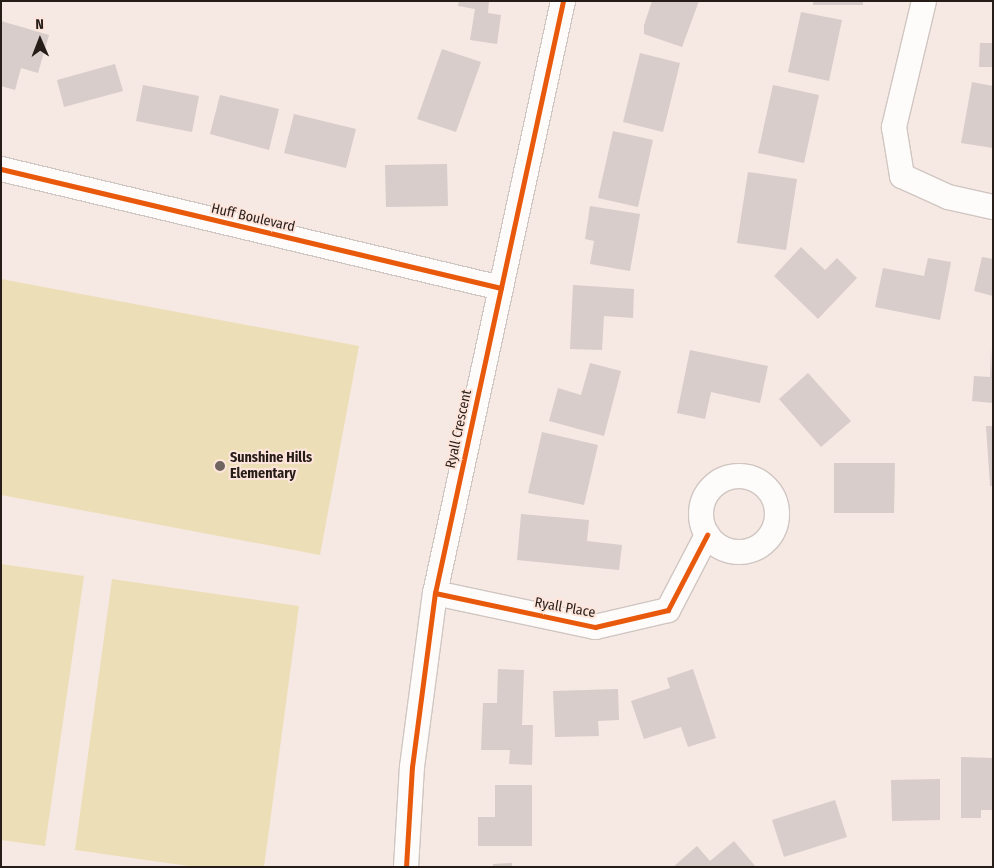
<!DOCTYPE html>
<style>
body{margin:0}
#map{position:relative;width:994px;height:868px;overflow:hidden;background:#f6e8e3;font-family:"Fira Sans Condensed",sans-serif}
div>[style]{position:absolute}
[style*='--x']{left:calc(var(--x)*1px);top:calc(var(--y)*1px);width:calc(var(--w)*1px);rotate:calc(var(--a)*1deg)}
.green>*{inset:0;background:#ecdfb7}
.building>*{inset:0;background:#d8cdcb}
.roads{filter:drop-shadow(1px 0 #d0c6c1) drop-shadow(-1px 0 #d0c6c1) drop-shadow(0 1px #d0c6c1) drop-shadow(0 -1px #d0c6c1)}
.minor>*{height:24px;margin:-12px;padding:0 12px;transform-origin:12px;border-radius:12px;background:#fefcfb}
.minor>.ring{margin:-12px;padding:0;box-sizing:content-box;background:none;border:24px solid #fefcfb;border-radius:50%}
.cycleway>*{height:5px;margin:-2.5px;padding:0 2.5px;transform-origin:2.5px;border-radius:2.5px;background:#e8590c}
.dots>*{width:14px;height:14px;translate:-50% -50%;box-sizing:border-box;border:2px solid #fee5db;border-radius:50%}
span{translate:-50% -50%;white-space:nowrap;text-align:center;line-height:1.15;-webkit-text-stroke:4px #fee5db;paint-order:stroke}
.street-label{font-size:14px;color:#261d19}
.poi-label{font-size:14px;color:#261d19;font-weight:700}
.left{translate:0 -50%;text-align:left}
.frame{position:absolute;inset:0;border:2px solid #261d19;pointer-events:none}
.north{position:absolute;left:15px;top:15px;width:50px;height:50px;-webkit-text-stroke:4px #fee5db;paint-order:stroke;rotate:359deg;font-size:14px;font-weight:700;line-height:20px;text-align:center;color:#261d19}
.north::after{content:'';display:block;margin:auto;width:18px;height:22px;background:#261d19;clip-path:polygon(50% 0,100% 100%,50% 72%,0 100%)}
</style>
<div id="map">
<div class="green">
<i style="clip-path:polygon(1px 279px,359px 346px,320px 555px,1px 495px)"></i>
<i style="clip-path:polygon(1px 564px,84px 576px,45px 846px,1px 840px)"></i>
<i style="clip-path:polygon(112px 579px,299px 606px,264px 867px,196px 867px,75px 850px)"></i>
</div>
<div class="building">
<i style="clip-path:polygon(459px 1px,489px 1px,488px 13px,501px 15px,497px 44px,470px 40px,475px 9px,458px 6px)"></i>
<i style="clip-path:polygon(652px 1px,699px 1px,682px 47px,644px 34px,644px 25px)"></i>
<i style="clip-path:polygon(813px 1px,863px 1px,863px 5px,813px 5px)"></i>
<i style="clip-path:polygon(801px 12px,842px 20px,829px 81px,788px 72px)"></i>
<i style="clip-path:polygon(1px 21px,49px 35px,38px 73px,21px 68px,15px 90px,1px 86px)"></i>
<i style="clip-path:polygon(980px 43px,993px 43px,993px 67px,979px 67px)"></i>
<i style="clip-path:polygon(442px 49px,481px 62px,456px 132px,417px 119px)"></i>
<i style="clip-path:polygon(640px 53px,680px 63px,663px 132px,623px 122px)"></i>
<i style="clip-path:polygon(115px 64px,123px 91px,64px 107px,57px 80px)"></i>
<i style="clip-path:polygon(972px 82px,993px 86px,993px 148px,961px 143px)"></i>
<i style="clip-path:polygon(143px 85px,199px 96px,192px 132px,136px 121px)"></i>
<i style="clip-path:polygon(773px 85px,819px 95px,804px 163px,758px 153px)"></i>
<i style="clip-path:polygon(220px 95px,279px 109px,269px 150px,210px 134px)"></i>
<i style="clip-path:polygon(294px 114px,356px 129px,346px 168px,284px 153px)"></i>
<i style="clip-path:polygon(613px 131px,653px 140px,638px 207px,598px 198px)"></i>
<i style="clip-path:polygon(447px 164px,448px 206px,386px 207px,385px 165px)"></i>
<i style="clip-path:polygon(748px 172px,797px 179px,786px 250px,737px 243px)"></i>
<i style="clip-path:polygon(590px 206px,640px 214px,630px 271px,590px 264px,594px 241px,585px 239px)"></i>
<i style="clip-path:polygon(801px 247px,825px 270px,837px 258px,857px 278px,818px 319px,774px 276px)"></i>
<i style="clip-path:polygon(982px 257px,993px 259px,993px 296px,974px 291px)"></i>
<i style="clip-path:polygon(928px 258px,951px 262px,940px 320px,875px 307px,883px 268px,924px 276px)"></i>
<i style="clip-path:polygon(573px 285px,634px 289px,633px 318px,604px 316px,602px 350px,570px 349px)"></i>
<i style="clip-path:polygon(991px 348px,993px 403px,972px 401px,974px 376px,990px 377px)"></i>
<i style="clip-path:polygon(690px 350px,768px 366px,760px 403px,711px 392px,705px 419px,677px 413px)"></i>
<i style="clip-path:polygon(590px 363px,621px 371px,604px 436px,549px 421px,558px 388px,581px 395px)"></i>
<i style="clip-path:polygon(808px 373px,851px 421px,821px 447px,779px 399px)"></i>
<i style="clip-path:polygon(986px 426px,993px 426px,993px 486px,990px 486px)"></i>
<i style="clip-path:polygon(542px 432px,598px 445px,584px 505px,528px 493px)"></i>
<i style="clip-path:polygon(834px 463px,895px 463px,894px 513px,834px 513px)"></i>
<i style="clip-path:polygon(521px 514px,589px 520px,587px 541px,622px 545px,619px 570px,517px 560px)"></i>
<i style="clip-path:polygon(498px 669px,524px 670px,522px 725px,533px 725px,532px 765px,509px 764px,510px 750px,481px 750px,483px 703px,497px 703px)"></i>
<i style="clip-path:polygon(693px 669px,716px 738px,688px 747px,681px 727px,644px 739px,631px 701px,670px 688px,667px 678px)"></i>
<i style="clip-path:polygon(618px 689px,619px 720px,598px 721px,599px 736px,555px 737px,553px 691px)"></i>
<i style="clip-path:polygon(961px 757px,993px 758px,993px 810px,981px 810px,981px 818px,961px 818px)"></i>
<i style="clip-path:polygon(940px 779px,940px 820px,892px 821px,891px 780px)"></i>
<i style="clip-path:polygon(495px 785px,532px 785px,532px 846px,478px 846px,478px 817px,495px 817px)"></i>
<i style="clip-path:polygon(835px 800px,847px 837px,784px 857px,772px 820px)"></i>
<i style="clip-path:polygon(734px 841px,756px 867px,673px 867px,697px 846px,710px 861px)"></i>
<i style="clip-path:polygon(512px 863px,512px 867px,493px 867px,493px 864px)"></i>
</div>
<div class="roads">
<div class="minor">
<i style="--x:924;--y:1;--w:130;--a:103.4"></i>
<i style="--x:894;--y:127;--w:50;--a:80.7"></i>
<i style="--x:902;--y:176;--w:51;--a:24.5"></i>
<i style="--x:948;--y:197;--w:46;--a:12.5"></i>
<i style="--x:1;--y:169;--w:514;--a:13.39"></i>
<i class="ring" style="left:701px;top:476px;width:52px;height:52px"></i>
<i style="--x:435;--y:593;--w:164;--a:12"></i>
<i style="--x:595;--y:627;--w:75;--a:-13.1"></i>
<i style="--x:668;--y:610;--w:85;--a:-62.5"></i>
<i style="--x:406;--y:867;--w:100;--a:-86.6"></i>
<i style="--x:412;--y:767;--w:176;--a:-82.5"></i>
<i style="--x:435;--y:593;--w:606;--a:-77.8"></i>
</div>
</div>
<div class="cycleway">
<i style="--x:1;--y:169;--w:514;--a:13.39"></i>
<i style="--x:435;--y:593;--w:164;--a:12"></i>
<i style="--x:595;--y:627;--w:75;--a:-13.1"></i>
<i style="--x:668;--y:610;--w:85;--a:-62.5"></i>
<i style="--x:406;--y:867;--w:100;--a:-86.6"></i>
<i style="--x:412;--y:767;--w:176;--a:-82.5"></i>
<i style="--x:435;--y:593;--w:606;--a:-77.8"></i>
</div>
<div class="dots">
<i style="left:220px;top:466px;background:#6f6460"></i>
</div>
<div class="street-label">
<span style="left:253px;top:218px;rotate:13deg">Huff Boulevard</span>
<span style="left:459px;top:429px;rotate:-78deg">Ryall Crescent</span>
<span style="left:565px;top:608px;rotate:10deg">Ryall Place</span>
</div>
<div class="poi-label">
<span class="left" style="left:230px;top:466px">Sunshine Hills<br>Elementary</span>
</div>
<div class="frame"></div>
<div class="north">N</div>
</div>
